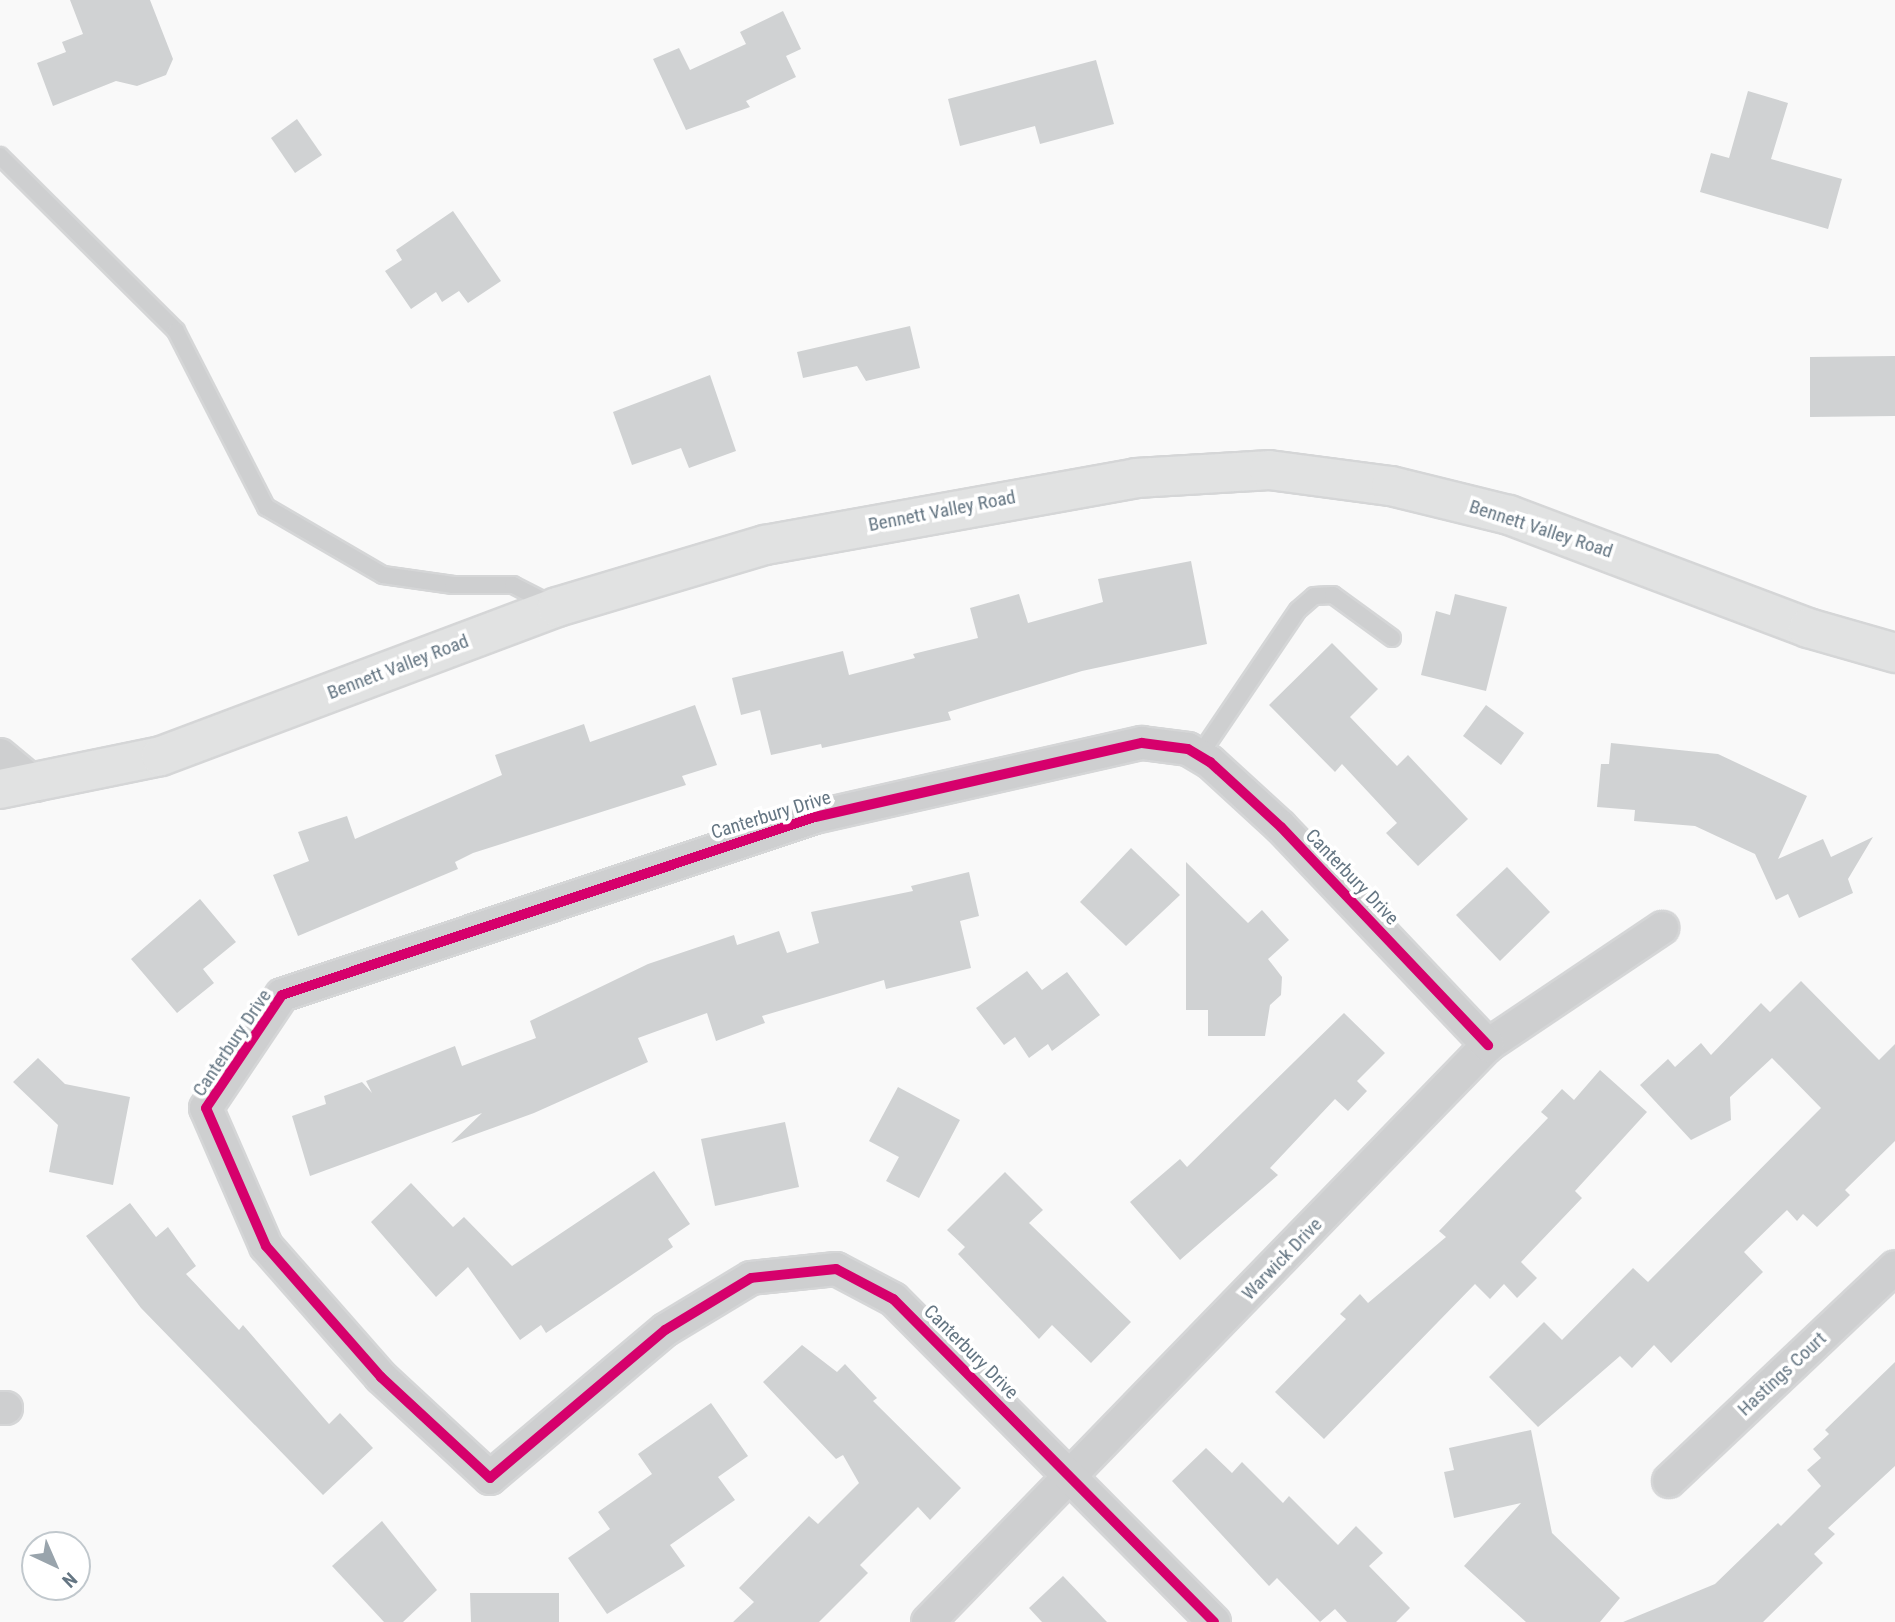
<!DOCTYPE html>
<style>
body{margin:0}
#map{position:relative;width:1895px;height:1622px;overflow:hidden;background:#f9f9f9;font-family:"Roboto Condensed",sans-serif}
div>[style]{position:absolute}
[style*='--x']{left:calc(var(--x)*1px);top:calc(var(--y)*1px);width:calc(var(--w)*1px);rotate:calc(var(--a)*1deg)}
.building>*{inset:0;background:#d0d2d3}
.roads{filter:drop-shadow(2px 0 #d5d6d7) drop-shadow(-2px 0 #d5d6d7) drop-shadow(0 2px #d5d6d7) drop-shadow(0 -2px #d5d6d7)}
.lane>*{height:16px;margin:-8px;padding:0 8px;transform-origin:8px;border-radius:8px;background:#cecfd0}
.street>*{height:32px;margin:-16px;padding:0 16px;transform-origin:16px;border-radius:16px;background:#cecfd0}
.secondary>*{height:38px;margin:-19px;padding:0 19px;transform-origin:19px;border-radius:19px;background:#e1e2e2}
.cycleway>*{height:10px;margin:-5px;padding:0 5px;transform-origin:5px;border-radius:5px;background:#d6006c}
span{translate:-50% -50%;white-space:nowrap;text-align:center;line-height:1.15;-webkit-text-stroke:7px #fff;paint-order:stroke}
.street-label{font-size:19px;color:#657683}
.north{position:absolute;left:21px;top:1531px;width:70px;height:70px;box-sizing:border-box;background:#fff;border:2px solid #c1c8cd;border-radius:50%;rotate:136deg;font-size:19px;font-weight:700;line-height:28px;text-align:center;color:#657683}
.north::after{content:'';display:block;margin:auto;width:24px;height:32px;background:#99a4ac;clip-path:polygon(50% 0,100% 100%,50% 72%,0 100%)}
</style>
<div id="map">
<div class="building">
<i style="clip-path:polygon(70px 0,150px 0,173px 59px,166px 75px,137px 86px,116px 81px,53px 106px,37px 63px,66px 52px,62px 42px,83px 34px)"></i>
<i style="clip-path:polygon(783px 11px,801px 49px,786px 56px,796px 77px,746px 101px,750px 107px,686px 130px,653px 59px,679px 48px,690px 70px,746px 44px,740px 32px)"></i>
<i style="clip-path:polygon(1096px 60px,1114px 124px,1040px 144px,1035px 126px,960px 146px,948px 99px)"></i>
<i style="clip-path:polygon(1748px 91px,1788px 103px,1771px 159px,1842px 179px,1828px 229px,1700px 192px,1711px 153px,1729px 158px)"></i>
<i style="clip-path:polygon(297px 119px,322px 155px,295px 173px,271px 138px)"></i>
<i style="clip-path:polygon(453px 211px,501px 281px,468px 303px,459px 291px,442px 302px,436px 292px,411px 309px,385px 271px,402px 260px,396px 250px)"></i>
<i style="clip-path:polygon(910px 326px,920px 368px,866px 381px,857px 366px,803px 378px,797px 352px)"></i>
<i style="clip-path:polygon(1895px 356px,1895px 416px,1810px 417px,1810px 357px)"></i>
<i style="clip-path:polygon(710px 375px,736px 451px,689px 468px,681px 448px,632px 465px,613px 412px)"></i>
<i style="clip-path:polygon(1191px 561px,1207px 644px,1082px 671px,948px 712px,951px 720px,822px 748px,821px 744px,771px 755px,760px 710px,741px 715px,732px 678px,843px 651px,849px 675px,915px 658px,913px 654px,978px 638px,970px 608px,1019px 594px,1028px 623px,1103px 602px,1098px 579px)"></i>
<i style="clip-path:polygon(1455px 594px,1507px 607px,1486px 691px,1421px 675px,1436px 611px,1450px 615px)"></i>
<i style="clip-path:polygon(1332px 643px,1378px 689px,1350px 717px,1397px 766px,1408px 755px,1468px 819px,1418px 866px,1386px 833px,1397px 823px,1342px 764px,1335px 772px,1269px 705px)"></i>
<i style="clip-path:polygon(695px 705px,717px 765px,682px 776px,686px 785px,473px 853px,455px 862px,458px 869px,298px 936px,273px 875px,309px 861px,298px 832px,347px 816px,355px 839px,502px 775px,495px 755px,584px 724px,590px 742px)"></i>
<i style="clip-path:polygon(1486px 705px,1524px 733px,1501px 765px,1463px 736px)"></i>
<i style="clip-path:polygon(1611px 743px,1718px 754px,1807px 796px,1778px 859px,1823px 839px,1831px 857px,1873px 837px,1848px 879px,1853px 893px,1799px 918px,1788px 894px,1776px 900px,1755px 854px,1695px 826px,1634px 821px,1635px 810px,1597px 807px,1601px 764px,1609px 764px)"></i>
<i style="clip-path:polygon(1131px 848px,1180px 895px,1126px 946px,1080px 902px)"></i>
<i style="clip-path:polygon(1186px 862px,1248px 923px,1262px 910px,1289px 940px,1268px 959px,1282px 977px,1281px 995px,1270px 1005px,1265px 1036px,1208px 1036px,1208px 1010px,1186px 1010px)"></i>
<i style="clip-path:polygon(1507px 867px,1550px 912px,1500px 961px,1456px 915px)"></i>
<i style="clip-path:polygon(969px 872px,979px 916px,960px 921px,971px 968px,886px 989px,884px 980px,762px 1016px,765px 1023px,716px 1041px,707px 1013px,638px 1038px,648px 1062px,534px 1113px,451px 1143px,482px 1113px,310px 1176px,292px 1116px,326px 1104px,324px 1096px,362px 1082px,372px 1093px,366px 1081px,455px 1046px,462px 1066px,536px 1038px,530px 1021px,648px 964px,734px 935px,737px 945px,779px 931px,787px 953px,819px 943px,811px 912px,913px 891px,911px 886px)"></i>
<i style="clip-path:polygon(200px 899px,236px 942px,203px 969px,214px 983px,177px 1013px,131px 959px)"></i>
<i style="clip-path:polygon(1027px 971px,1042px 990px,1067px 972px,1100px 1015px,1052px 1051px,1048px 1044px,1029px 1058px,1015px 1037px,1004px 1045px,976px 1008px)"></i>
<i style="clip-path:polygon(1801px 981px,1879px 1060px,1895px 1044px,1895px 1141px,1845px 1190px,1850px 1195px,1817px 1227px,1803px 1214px,1797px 1221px,1787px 1210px,1744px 1252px,1763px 1272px,1671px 1363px,1654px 1345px,1632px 1368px,1620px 1356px,1538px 1427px,1489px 1377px,1544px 1322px,1562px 1340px,1633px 1268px,1648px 1282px,1821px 1108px,1772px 1058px,1730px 1097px,1731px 1120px,1691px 1140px,1640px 1085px,1668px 1059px,1675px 1067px,1701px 1043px,1711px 1055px,1761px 1003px,1770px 1012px)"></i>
<i style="clip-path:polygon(1344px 1013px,1385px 1053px,1357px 1081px,1367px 1091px,1348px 1111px,1335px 1099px,1270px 1168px,1278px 1175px,1180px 1260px,1130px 1202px,1180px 1159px,1187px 1167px)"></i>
<i style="clip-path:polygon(38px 1058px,65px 1084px,130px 1097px,113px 1185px,49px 1172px,58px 1125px,13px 1082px)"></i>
<i style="clip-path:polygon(1600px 1070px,1647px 1112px,1575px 1191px,1582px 1198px,1521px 1262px,1537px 1278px,1517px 1298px,1504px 1284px,1490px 1299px,1475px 1284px,1324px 1439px,1275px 1392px,1346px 1319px,1340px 1314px,1360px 1294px,1368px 1303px,1446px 1237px,1439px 1231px,1548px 1118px,1541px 1112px,1562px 1089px,1574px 1100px)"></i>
<i style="clip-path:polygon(898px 1087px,960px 1120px,919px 1198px,886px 1181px,899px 1157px,869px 1141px)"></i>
<i style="clip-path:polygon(785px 1122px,799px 1187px,715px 1206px,701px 1139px)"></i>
<i style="clip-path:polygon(654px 1171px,690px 1224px,668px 1239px,673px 1247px,546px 1333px,541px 1325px,520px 1340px,468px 1267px,436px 1297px,371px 1222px,411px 1183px,453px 1227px,464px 1217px,512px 1266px)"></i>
<i style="clip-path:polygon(1005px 1172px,1043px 1210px,1029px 1223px,1131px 1322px,1091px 1363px,1052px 1325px,1039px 1339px,958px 1254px,965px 1247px,947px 1230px)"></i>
<i style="clip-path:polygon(130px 1203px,156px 1237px,168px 1227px,196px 1266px,186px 1274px,239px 1330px,243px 1325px,329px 1424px,340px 1413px,373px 1448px,323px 1495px,141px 1308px,86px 1236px)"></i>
<i style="clip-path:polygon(802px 1345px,837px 1372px,845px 1364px,877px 1398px,873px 1401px,961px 1488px,930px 1520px,918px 1507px,860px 1565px,868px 1573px,819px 1622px,733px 1622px,754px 1602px,739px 1588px,809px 1516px,818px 1524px,859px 1483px,843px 1455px,836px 1459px,763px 1382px)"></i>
<i style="clip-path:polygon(1895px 1362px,1895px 1466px,1828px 1528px,1835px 1534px,1814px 1554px,1823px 1563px,1763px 1622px,1623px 1622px,1715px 1584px,1778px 1523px,1781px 1526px,1821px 1486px,1807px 1470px,1821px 1458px,1813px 1449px,1829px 1434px,1825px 1430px)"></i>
<i style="clip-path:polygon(711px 1403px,748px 1456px,718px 1477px,735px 1500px,670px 1545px,685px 1566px,607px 1614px,568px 1558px,610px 1529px,598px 1512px,652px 1474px,638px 1454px)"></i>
<i style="clip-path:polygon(1531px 1430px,1552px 1533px,1620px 1598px,1600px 1622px,1526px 1622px,1464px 1566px,1521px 1503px,1454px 1518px,1444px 1472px,1454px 1470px,1449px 1448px)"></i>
<i style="clip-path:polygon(1206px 1448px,1232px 1473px,1242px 1462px,1283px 1503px,1289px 1496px,1338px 1545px,1356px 1526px,1383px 1553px,1369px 1566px,1410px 1608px,1396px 1622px,1347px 1622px,1335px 1609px,1320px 1622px,1277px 1578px,1269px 1586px,1172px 1481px)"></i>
<i style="clip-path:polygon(382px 1521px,437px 1590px,403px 1622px,384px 1622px,332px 1566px)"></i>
<i style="clip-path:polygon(1063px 1576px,1107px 1622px,1042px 1622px,1029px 1608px)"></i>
<i style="clip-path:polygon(470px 1593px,559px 1593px,559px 1622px,471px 1622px)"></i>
</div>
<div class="roads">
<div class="lane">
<i style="--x:0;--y:156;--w:248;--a:44.8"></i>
<i style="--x:176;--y:331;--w:198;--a:62.9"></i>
<i style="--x:266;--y:507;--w:135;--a:30.2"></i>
<i style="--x:383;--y:575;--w:71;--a:8.1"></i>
<i style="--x:453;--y:585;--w:60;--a:0"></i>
<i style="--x:513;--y:585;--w:44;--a:27.1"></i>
<i style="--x:1199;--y:756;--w:176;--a:-55.9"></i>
<i style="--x:1298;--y:610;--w:21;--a:-41"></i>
<i style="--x:1314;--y:596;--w:19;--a:-3"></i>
<i style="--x:1333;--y:595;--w:73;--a:36.1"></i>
</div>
<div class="street">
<i style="--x:0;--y:755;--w:47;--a:39.8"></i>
<i style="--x:0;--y:1408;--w:6;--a:0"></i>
<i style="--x:1669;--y:1481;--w:311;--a:-43.4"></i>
<i style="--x:928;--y:1622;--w:804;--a:-45.86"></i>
<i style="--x:1488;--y:1045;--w:210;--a:-33.9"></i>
<i style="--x:1214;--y:1622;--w:455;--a:-134.8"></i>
<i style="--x:893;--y:1299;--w:64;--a:-152.2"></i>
<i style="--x:836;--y:1269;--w:85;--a:174"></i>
<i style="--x:751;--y:1278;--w:100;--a:148.8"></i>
<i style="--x:665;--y:1330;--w:229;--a:139.8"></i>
<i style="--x:490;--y:1478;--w:149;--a:-137.2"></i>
<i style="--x:381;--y:1377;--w:174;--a:-131.3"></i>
<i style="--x:266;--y:1246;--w:150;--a:-113.5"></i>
<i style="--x:206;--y:1108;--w:136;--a:-56.1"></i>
<i style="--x:282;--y:995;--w:562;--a:-18.47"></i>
<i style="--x:815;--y:817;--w:335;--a:-12.8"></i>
<i style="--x:1142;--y:743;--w:46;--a:7.4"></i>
<i style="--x:1188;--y:749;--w:26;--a:31"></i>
<i style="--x:1210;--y:762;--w:96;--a:42.5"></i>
<i style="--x:1281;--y:827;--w:301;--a:46.5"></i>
</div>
<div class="secondary">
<i style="--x:0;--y:789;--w:164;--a:-11.6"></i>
<i style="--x:161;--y:756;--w:423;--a:-20.6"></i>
<i style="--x:557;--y:607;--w:217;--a:-16.6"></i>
<i style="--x:765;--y:545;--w:377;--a:-10.2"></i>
<i style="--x:1136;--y:478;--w:133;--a:-3.4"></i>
<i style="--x:1269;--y:470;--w:123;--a:7.5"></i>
<i style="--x:1391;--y:486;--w:122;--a:13.8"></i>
<i style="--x:1509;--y:515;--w:320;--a:20.7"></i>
<i style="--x:1808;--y:628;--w:91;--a:16"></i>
</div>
</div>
<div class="cycleway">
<i style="--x:1214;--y:1622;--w:455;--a:-134.8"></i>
<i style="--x:893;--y:1299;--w:64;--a:-152.2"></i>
<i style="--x:836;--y:1269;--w:85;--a:174"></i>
<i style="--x:751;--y:1278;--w:100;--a:148.8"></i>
<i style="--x:665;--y:1330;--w:229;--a:139.8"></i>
<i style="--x:490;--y:1478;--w:149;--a:-137.2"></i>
<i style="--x:381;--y:1377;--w:174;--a:-131.3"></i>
<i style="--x:266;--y:1246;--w:150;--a:-113.5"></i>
<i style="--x:206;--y:1108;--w:136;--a:-56.1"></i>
<i style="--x:282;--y:995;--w:562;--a:-18.47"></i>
<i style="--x:815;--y:817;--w:335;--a:-12.8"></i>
<i style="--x:1142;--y:743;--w:46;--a:7.4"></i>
<i style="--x:1188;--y:749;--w:26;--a:31"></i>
<i style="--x:1210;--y:762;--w:96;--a:42.5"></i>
<i style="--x:1281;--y:827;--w:301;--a:46.5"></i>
</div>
<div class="street-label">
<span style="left:942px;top:511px;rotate:-11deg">Bennett Valley Road</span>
<span style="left:1541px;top:529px;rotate:18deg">Bennett Valley Road</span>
<span style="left:398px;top:667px;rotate:-21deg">Bennett Valley Road</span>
<span style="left:771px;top:815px;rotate:-17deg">Canterbury Drive</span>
<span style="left:1352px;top:877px;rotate:46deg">Canterbury Drive</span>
<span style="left:232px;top:1043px;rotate:-56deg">Canterbury Drive</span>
<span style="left:1282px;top:1259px;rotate:-46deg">Warwick Drive</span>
<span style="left:971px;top:1352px;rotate:45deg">Canterbury Drive</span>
<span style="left:1782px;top:1374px;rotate:-43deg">Hastings Court</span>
</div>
<div class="north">N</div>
</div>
